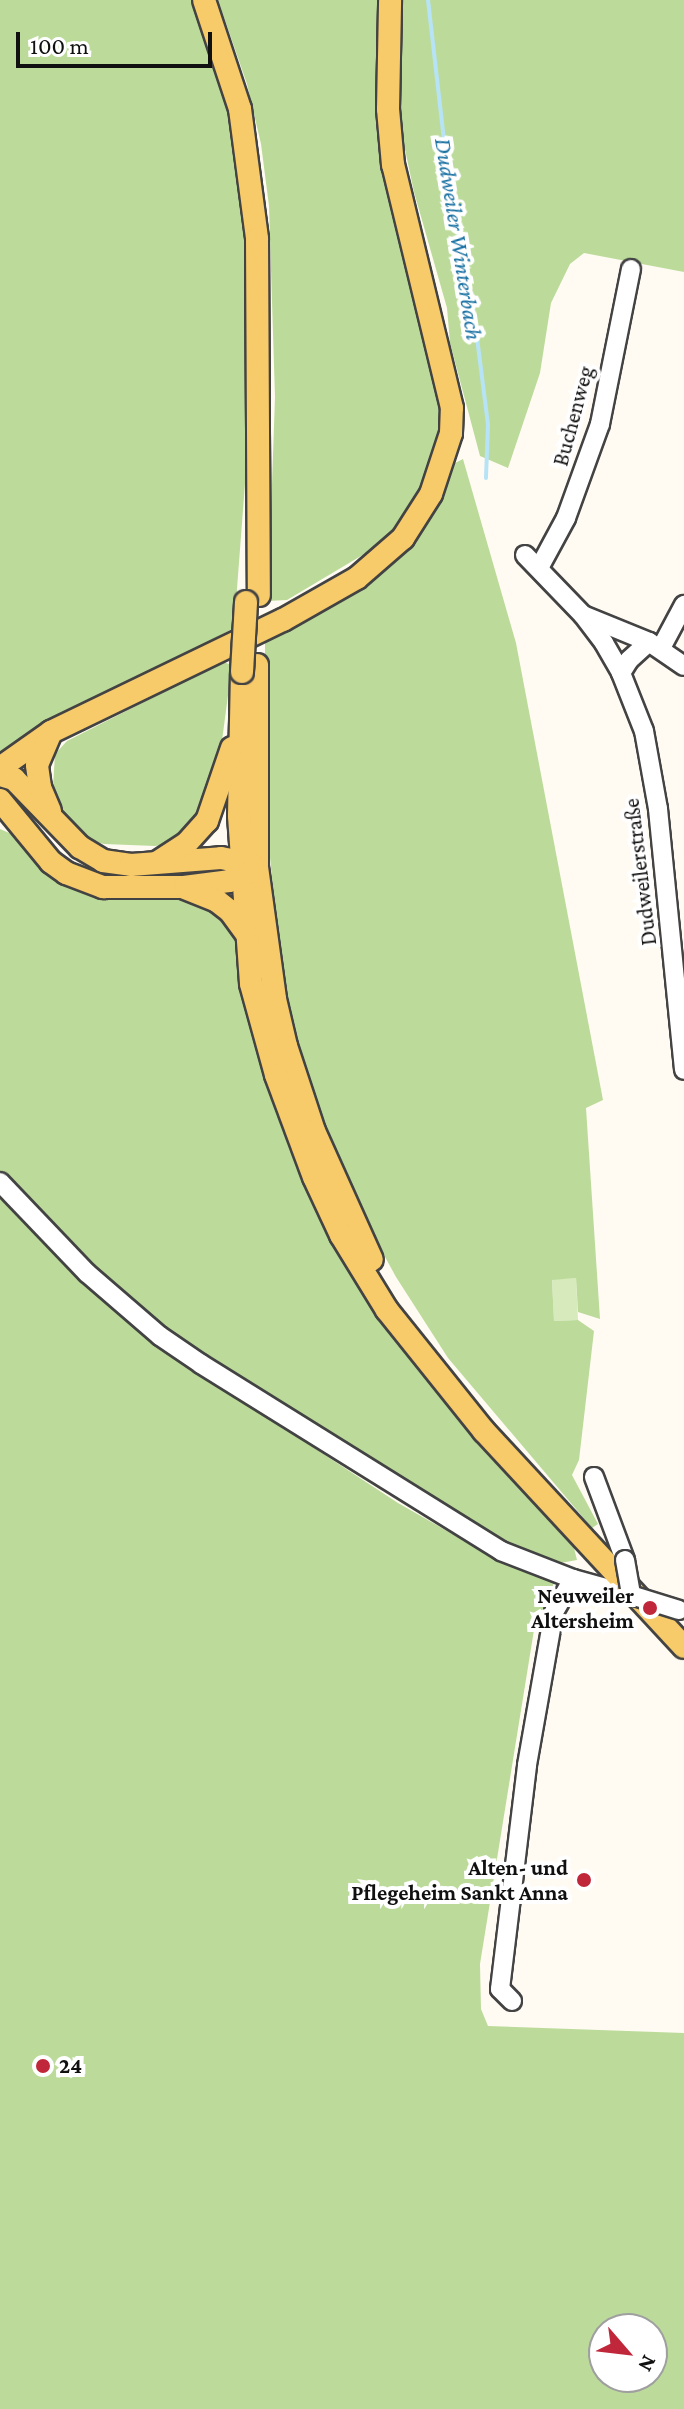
<!DOCTYPE html>
<meta charset="utf-8">
<style>
body{margin:0}
#map{position:relative;width:684px;height:2409px;overflow:hidden;background:#fffbf2;font-family:"Crimson Pro",serif}
div>[style]{position:absolute}
[style*='--x']{left:calc(var(--x)*1px);top:calc(var(--y)*1px);width:calc(var(--w)*1px);rotate:calc(var(--a)*1deg)}
.green>*{inset:0;background:#d7eabb}
.forest>*{inset:0;background:#bcdb9b}
.stream>*{height:4px;margin:-2px;padding:0 2px;transform-origin:2px;border-radius:2px;background:#b7e3f6}
.roads{filter:drop-shadow(2px 0 #434343) drop-shadow(-2px 0 #434343) drop-shadow(0 2px #434343) drop-shadow(0 -2px #434343)}
.minor>*{height:18px;margin:-9px;padding:0 9px;transform-origin:9px;border-radius:9px;background:#fff}
.major>*{height:22px;margin:-11px;padding:0 11px;transform-origin:11px;border-radius:11px;background:#f7ca6a}
.bridges{filter:drop-shadow(2px 0 #434343) drop-shadow(-2px 0 #434343) drop-shadow(0 2px #434343) drop-shadow(0 -2px #434343)}
.minor-bridge>*{height:18px;margin:-9px;padding:0 9px;transform-origin:9px;border-radius:9px;background:#fff}
.major-bridge>*{height:22px;margin:-11px;padding:0 11px;transform-origin:11px;border-radius:11px;background:#f7ca6a}
.dots>*{width:22px;height:22px;translate:-50% -50%;box-sizing:border-box;border:4px solid #fff;border-radius:50%}
span{translate:-50% -50%;white-space:nowrap;text-align:center;line-height:1.15;-webkit-text-stroke:8px #fff;paint-order:stroke}
.street-label{font-size:22px;color:#101010}
.poi-label{font-size:22px;color:#101010;font-weight:700}
.right{translate:-100% -50%;text-align:right}
.left{translate:0 -50%;text-align:left}
.water-label{font-size:24px;color:#1870a2;font-style:italic}
.north{position:absolute;left:588px;top:2313px;width:80px;height:80px;box-sizing:border-box;background:#fff;border:2px solid #9f9f9f;border-radius:50%;rotate:118deg;font-size:22px;font-weight:700;line-height:32px;text-align:center;color:#101010}
.north::after{content:'';display:block;margin:auto;width:28px;height:36px;background:#c0273a;clip-path:polygon(50% 0,100% 100%,50% 72%,0 100%)}
.scale{position:absolute;left:16px;top:32px;width:196px;height:36px;box-sizing:border-box;border:4px solid #101010;border-top:0;padding-left:10px;font-size:24px;line-height:28px;white-space:nowrap;color:#101010;-webkit-text-stroke:6px #fff;paint-order:stroke}
</style>
<div id="map">
<div class="green">
<i style="clip-path:polygon(576px 1278px,578px 1320px,554px 1321px,552px 1279px)"></i>
</div>
<div class="forest">
<i style="clip-path:polygon(0 0,193px 0,228px 105px,245px 200px,252px 392px,234px 628px,70px 715px,0 759px)"></i>
<i style="clip-path:polygon(218px 0,379px 0,376px 58px,382px 131px,445px 415px,434px 461px,401px 520px,376px 547px,287px 600px,268px 601px,275px 397px,269px 206px,261px 144px,247px 84px)"></i>
<i style="clip-path:polygon(402px 0,684px 0,684px 272px,584px 253px,570px 264px,551px 303px,540px 373px,508px 468px,480px 456px,450px 343px,447px 308px,414px 192px,403px 140px,398px 82px,397px 45px)"></i>
<i style="clip-path:polygon(463px 459px,516px 643px,603px 1100px,586px 1108px,600px 1319px,578px 1312px,576px 1278px,552px 1280px,554px 1321px,578px 1320px,594px 1331px,579px 1460px,572px 1475px,598px 1524px,592px 1528px,448px 1358px,396px 1277px,360px 1211px,336px 1156px,303px 1067px,282px 980px,265px 807px,265px 640px,373px 578px,401px 555px,442px 498px,453px 464px)"></i>
<i style="clip-path:polygon(223px 662px,232px 665px,220px 756px,199px 822px,172px 844px,155px 846px,104px 844px,88px 840px,77px 832px,62px 810px,53px 787px,55px 754px,67px 741px)"></i>
<i style="clip-path:polygon(0 829px,23px 839px,54px 874px,196px 903px,228px 922px,402px 1346px,433px 1386px,450px 1401px,574px 1548px,577px 1560px,555px 1564px,498px 1537px,194px 1348px,136px 1305px,97px 1270px,0 1171px)"></i>
<i style="clip-path:polygon(evenodd,0 1198px,82px 1282px,142px 1335px,398px 1503px,491px 1556px,554px 1583px,534px 1630px,480px 1964px,481px 2009px,488px 2026px,684px 2033px,684px 2409px,0 2409px,0 1198px,604px 2329px,652px 2329px,652px 2377px,604px 2377px,604px 2329px)"></i>
</div>
<div class="stream">
<i style="--x:428;--y:0;--w:193;--a:83.5"></i>
<i style="--x:450;--y:192;--w:116;--a:78.6"></i>
<i style="--x:473;--y:306;--w:120;--a:82.8"></i>
<i style="--x:488;--y:425;--w:53;--a:92.2"></i>
</div>
<div class="roads">
<div class="minor">
<i style="--x:525;--y:555;--w:83;--a:46"></i>
<i style="--x:583;--y:615;--w:35;--a:53"></i>
<i style="--x:604;--y:643;--w:34;--a:60"></i>
<i style="--x:621;--y:673;--w:62;--a:68.4"></i>
<i style="--x:644;--y:731;--w:79;--a:79.8"></i>
<i style="--x:658;--y:809;--w:262;--a:84.3"></i>
<i style="--x:539;--y:568;--w:57;--a:-61.6"></i>
<i style="--x:566;--y:518;--w:100;--a:-70.1"></i>
<i style="--x:600;--y:424;--w:158;--a:-78.7"></i>
<i style="--x:583;--y:615;--w:71;--a:22.2"></i>
<i style="--x:649;--y:642;--w:42;--a:34.4"></i>
<i style="--x:661;--y:648;--w:49;--a:-61.9"></i>
<i style="--x:621;--y:673;--w:15;--a:-58"></i>
<i style="--x:629;--y:660;--w:27;--a:-42"></i>
<i style="--x:0;--y:1182;--w:126;--a:46.3"></i>
<i style="--x:87;--y:1273;--w:96;--a:40.8"></i>
<i style="--x:160;--y:1336;--w:50;--a:34.3"></i>
<i style="--x:201;--y:1364;--w:354;--a:31.9"></i>
<i style="--x:501;--y:1551;--w:77;--a:21.3"></i>
<i style="--x:573;--y:1579;--w:60;--a:15.4"></i>
<i style="--x:594;--y:1477;--w:89;--a:69.5"></i>
<i style="--x:512;--y:2001;--w:17;--a:-135"></i>
<i style="--x:500;--y:1989;--w:226;--a:-83.1"></i>
<i style="--x:527;--y:1765;--w:155;--a:-80"></i>
<i style="--x:554;--y:1612;--w:38;--a:-60"></i>
</div>
<div class="major">
<i style="--x:204;--y:0;--w:115;--a:71.7"></i>
<i style="--x:240;--y:109;--w:131;--a:82.5"></i>
<i style="--x:257;--y:239;--w:356;--a:89.7"></i>
<i style="--x:257;--y:665;--w:202;--a:90"></i>
<i style="--x:257;--y:867;--w:133;--a:82.2"></i>
<i style="--x:275;--y:999;--w:48;--a:76.8"></i>
<i style="--x:286;--y:1046;--w:89;--a:71.8"></i>
<i style="--x:314;--y:1131;--w:141;--a:65.8"></i>
<i style="--x:242;--y:672;--w:144;--a:91.2"></i>
<i style="--x:239;--y:816;--w:168;--a:85.9"></i>
<i style="--x:251;--y:984;--w:94;--a:74.6"></i>
<i style="--x:276;--y:1075;--w:109;--a:69.6"></i>
<i style="--x:314;--y:1177;--w:64;--a:65"></i>
<i style="--x:341;--y:1235;--w:88;--a:58.5"></i>
<i style="--x:387;--y:1310;--w:155;--a:51.3"></i>
<i style="--x:484;--y:1431;--w:294;--a:47.2"></i>
<i style="--x:0;--y:768;--w:62;--a:-35.2"></i>
<i style="--x:51;--y:732;--w:258;--a:-25.8"></i>
<i style="--x:283;--y:620;--w:85;--a:-29.6"></i>
<i style="--x:357;--y:578;--w:61;--a:-41"></i>
<i style="--x:403;--y:538;--w:52;--a:-57.5"></i>
<i style="--x:431;--y:494;--w:64;--a:-71.8"></i>
<i style="--x:451;--y:433;--w:25;--a:-88"></i>
<i style="--x:452;--y:408;--w:250;--a:-103.6"></i>
<i style="--x:393;--y:165;--w:56;--a:-95.1"></i>
<i style="--x:388;--y:109;--w:109;--a:-88.9"></i>
<i style="--x:0;--y:775;--w:15;--a:16"></i>
<i style="--x:14;--y:779;--w:95;--a:45.9"></i>
<i style="--x:80;--y:847;--w:27;--a:31"></i>
<i style="--x:103;--y:861;--w:28;--a:8"></i>
<i style="--x:131;--y:865;--w:90;--a:-4.4"></i>
<i style="--x:221;--y:858;--w:32;--a:11"></i>
<i style="--x:0;--y:800;--w:80;--a:50.6"></i>
<i style="--x:51;--y:862;--w:19;--a:36"></i>
<i style="--x:66;--y:873;--w:40;--a:21"></i>
<i style="--x:103;--y:887;--w:81;--a:0"></i>
<i style="--x:184;--y:887;--w:45;--a:-7.6"></i>
<i style="--x:229;--y:881;--w:26;--a:-23"></i>
<i style="--x:50;--y:811;--w:26;--a:-113"></i>
<i style="--x:40;--y:787;--w:22;--a:-98"></i>
<i style="--x:37;--y:765;--w:36;--a:-67"></i>
<i style="--x:158;--y:862;--w:33;--a:-33"></i>
<i style="--x:186;--y:844;--w:31;--a:-48"></i>
<i style="--x:207;--y:821;--w:77;--a:-71.1"></i>
<i style="--x:185;--y:888;--w:35;--a:22"></i>
<i style="--x:217;--y:901;--w:16;--a:38"></i>
<i style="--x:230;--y:911;--w:26;--a:54"></i>
</div>
</div>
<div class="bridges">
<div class="minor-bridge">
<i style="--x:625;--y:1560;--w:36;--a:80"></i>
<i style="--x:631;--y:1595;--w:50;--a:17.4"></i>
</div>
<div class="major-bridge">
<i style="--x:242;--y:672;--w:70;--a:-86.7"></i>
</div>
</div>
<div class="dots">
<i style="left:650px;top:1608px;background:#c0273a"></i>
<i style="left:584px;top:1880px;background:#c0273a"></i>
<i style="left:43px;top:2066px;background:#c0273a"></i>
</div>
<div class="street-label">
<span style="left:573px;top:416px;rotate:-75deg">Buchenweg</span>
<span style="left:640px;top:872px;rotate:-97deg">Dudweilerstraße</span>
</div>
<div class="poi-label">
<span class="right" style="left:634px;top:1608px">Neuweiler<br>Altersheim</span>
<span class="right" style="left:568px;top:1880px">Alten- und<br>Pflegeheim Sankt Anna</span>
<span class="left" style="left:59px;top:2066px">24</span>
</div>
<div class="water-label">
<span style="left:459px;top:239px;rotate:81deg">Dudweiler Winterbach</span>
</div>
<div class="north">N</div>
<div class="scale">100 m</div>
</div>
